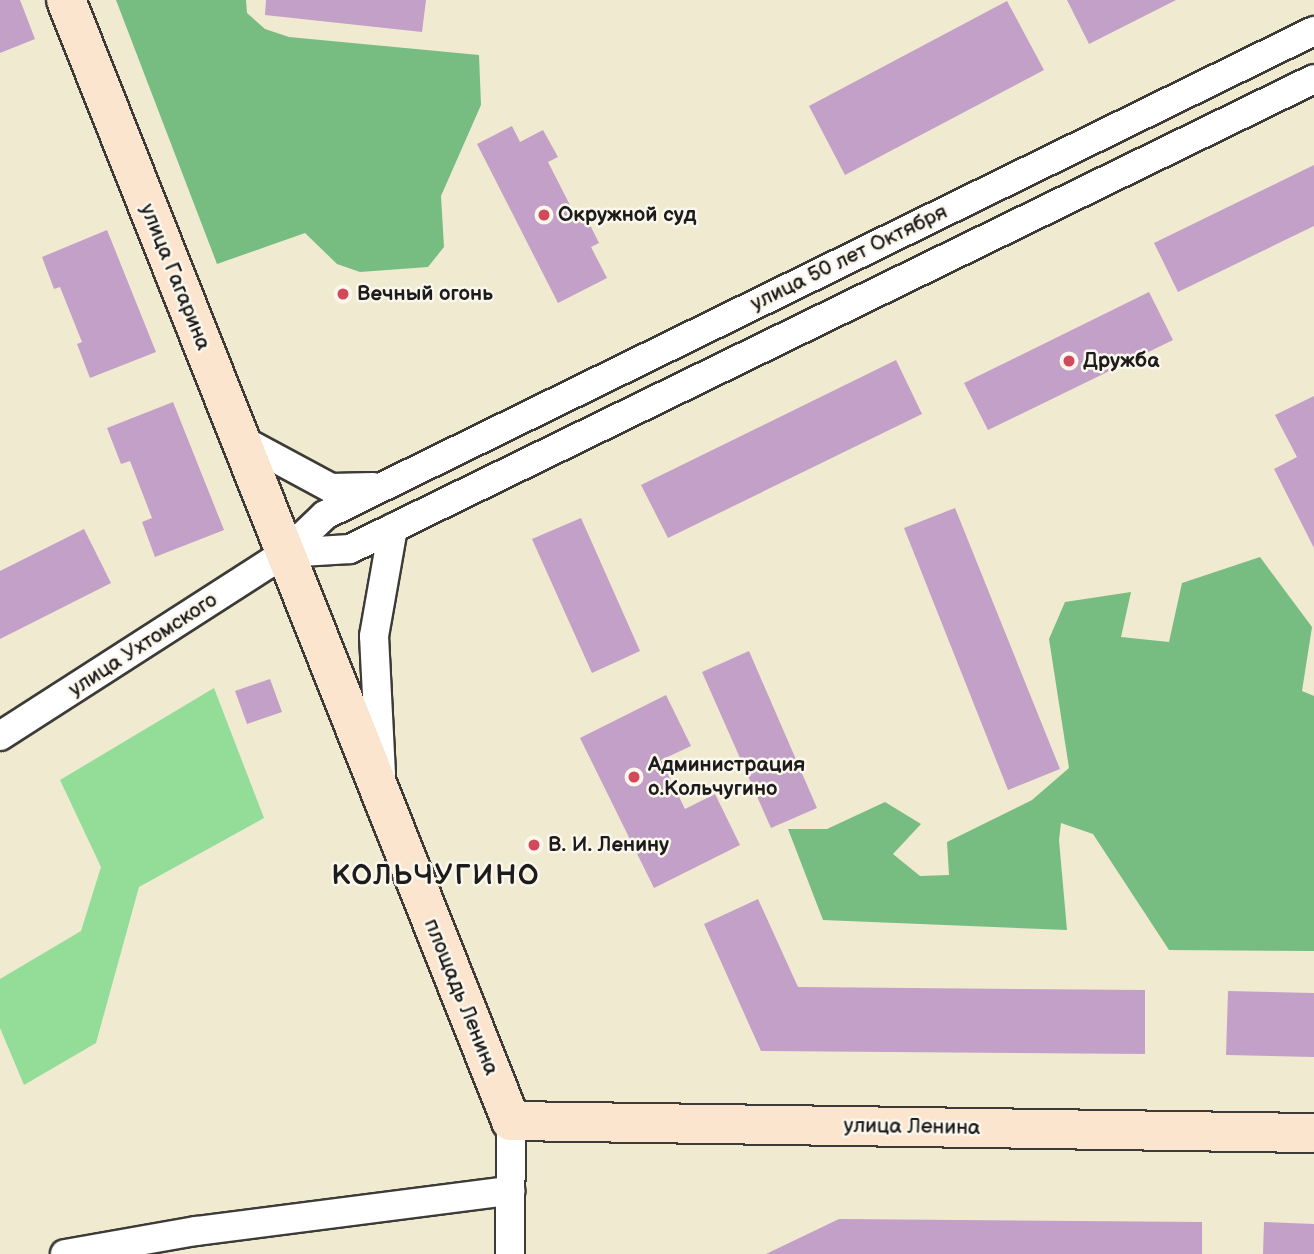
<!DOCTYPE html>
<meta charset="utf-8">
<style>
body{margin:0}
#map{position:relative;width:1314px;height:1254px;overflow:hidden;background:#f0ead1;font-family:"Balsamiq Sans",sans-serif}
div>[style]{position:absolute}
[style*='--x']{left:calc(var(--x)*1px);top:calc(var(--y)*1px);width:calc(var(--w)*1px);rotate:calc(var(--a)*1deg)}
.green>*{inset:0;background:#94dd99}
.forest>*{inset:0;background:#77bc81}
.building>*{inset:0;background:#c2a0c7}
.roads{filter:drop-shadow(2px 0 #3c3b37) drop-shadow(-2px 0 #3c3b37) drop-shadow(0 2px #3c3b37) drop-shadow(0 -2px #3c3b37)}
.street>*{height:28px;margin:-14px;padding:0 14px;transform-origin:14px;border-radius:14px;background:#fff}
.secondary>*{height:38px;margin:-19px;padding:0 19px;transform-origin:19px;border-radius:19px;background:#fce5cf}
.dots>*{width:19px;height:19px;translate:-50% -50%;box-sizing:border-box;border:4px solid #fbf7ec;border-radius:50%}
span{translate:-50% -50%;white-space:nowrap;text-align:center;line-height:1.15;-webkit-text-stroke:5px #fbf7ec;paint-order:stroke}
.poi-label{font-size:21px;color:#1c1c1c;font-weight:700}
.left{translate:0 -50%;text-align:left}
.street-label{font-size:21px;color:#1c1c1c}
.district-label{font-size:28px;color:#1c1c1c;font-weight:700;letter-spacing:2px}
</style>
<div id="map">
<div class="green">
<i style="clip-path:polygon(214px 688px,264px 818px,139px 887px,96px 1043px,24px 1085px,0 1028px,0 979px,81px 931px,101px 867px,60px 780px)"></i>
</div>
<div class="forest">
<i style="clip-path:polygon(116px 0,246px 0,247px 13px,265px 29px,289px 37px,479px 55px,481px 105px,441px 196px,444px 247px,428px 267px,360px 272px,337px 264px,305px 233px,217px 264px)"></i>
<i style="clip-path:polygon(1260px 557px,1312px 627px,1302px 691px,1314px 696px,1314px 951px,1169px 950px,1093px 834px,1061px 823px,1059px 840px,1067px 930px,823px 920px,788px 829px,827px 829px,885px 802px,921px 824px,893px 854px,920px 876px,949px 875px,947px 842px,1032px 800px,1069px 768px,1049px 639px,1065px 602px,1131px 592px,1121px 637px,1169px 642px,1182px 583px)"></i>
</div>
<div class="building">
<i style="clip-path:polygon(0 0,20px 0,35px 39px,0 53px)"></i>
<i style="clip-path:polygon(266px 0,426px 0,422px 32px,265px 15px)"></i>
<i style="clip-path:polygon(1067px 0,1176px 0,1089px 44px)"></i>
<i style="clip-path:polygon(1007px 1px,1044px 70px,845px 175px,809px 106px)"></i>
<i style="clip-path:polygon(512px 126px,520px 142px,543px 130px,558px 157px,548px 162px,576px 217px,584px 213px,599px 243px,591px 247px,607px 278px,558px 303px,477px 144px)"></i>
<i style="clip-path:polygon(1314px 165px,1314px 226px,1178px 292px,1154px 243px)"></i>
<i style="clip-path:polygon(107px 230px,156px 352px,90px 378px,77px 344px,82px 342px,60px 287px,54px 289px,42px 257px)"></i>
<i style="clip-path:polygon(1149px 292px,1173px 340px,988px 430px,964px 383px)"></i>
<i style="clip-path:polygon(896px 360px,922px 414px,668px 538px,641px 485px)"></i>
<i style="clip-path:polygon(1314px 396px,1314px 548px,1274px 469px,1297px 457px,1275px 415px)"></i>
<i style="clip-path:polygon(173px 402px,224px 530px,155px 557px,142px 522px,152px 518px,130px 461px,121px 464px,107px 428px)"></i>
<i style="clip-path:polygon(955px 508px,1060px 769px,1008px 790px,904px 528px)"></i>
<i style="clip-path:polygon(581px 518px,640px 651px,592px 673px,532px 539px)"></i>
<i style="clip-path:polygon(84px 529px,111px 583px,0 639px,0 571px)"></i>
<i style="clip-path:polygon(749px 651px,817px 808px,771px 828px,702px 672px)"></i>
<i style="clip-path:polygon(270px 679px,282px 712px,247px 724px,235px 691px)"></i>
<i style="clip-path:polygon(666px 695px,691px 746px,661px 760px,685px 809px,715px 794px,740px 845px,654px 888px,580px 738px)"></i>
<i style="clip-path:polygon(758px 899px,798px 987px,1145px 990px,1145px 1054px,761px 1051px,704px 924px)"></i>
<i style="clip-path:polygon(1228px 991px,1314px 993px,1314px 1057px,1226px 1055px)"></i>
<i style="clip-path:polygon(839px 1219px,1202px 1222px,1202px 1254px,766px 1254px)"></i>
<i style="clip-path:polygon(1264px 1222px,1314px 1224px,1314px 1254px,1263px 1254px)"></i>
</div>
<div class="roads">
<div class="street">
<i style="--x:240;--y:439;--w:103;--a:28.3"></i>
<i style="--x:331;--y:488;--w:42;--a:-1.4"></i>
<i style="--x:285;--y:553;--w:65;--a:-3.5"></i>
<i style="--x:350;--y:549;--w:1072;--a:-25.99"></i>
<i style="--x:0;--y:736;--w:339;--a:-32.7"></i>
<i style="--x:285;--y:553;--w:55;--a:-43.5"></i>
<i style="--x:325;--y:515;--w:1101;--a:-26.08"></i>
<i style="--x:381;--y:774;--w:138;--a:-92.9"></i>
<i style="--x:374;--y:636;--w:110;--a:-80"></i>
<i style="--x:65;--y:1254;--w:133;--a:-10"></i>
<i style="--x:196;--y:1231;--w:317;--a:-7.3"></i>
<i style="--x:510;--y:1254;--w:133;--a:-89.6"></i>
</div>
<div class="secondary">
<i style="--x:66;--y:0;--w:1206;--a:68.35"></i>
<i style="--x:511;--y:1121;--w:803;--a:0.86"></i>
</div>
</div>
<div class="dots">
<i style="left:544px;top:215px;background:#d1495b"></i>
<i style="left:343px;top:294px;background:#d1495b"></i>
<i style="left:1069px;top:361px;background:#d1495b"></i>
<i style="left:634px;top:777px;background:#d1495b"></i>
<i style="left:534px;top:845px;background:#d1495b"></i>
</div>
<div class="poi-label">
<span class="left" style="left:558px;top:215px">Окружной суд</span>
<span class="left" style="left:357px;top:294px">Вечный огонь</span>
<span class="left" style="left:1083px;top:361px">Дружба</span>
<span class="left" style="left:648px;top:777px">Администрация<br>о.Кольчугино</span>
<span class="left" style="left:548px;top:845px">В. И. Ленину</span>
</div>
<div class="street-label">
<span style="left:849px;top:258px;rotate:-26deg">улица 50 лет Октября</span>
<span style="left:175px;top:277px;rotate:68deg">улица Гагарина</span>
<span style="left:143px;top:645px;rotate:-33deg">улица Ухтомского</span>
<span style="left:461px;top:997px;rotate:68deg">площадь Ленина</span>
<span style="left:912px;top:1127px;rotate:1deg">улица Ленина</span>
</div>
<div class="district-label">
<span style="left:436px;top:876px">КОЛЬЧУГИНО</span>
</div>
</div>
